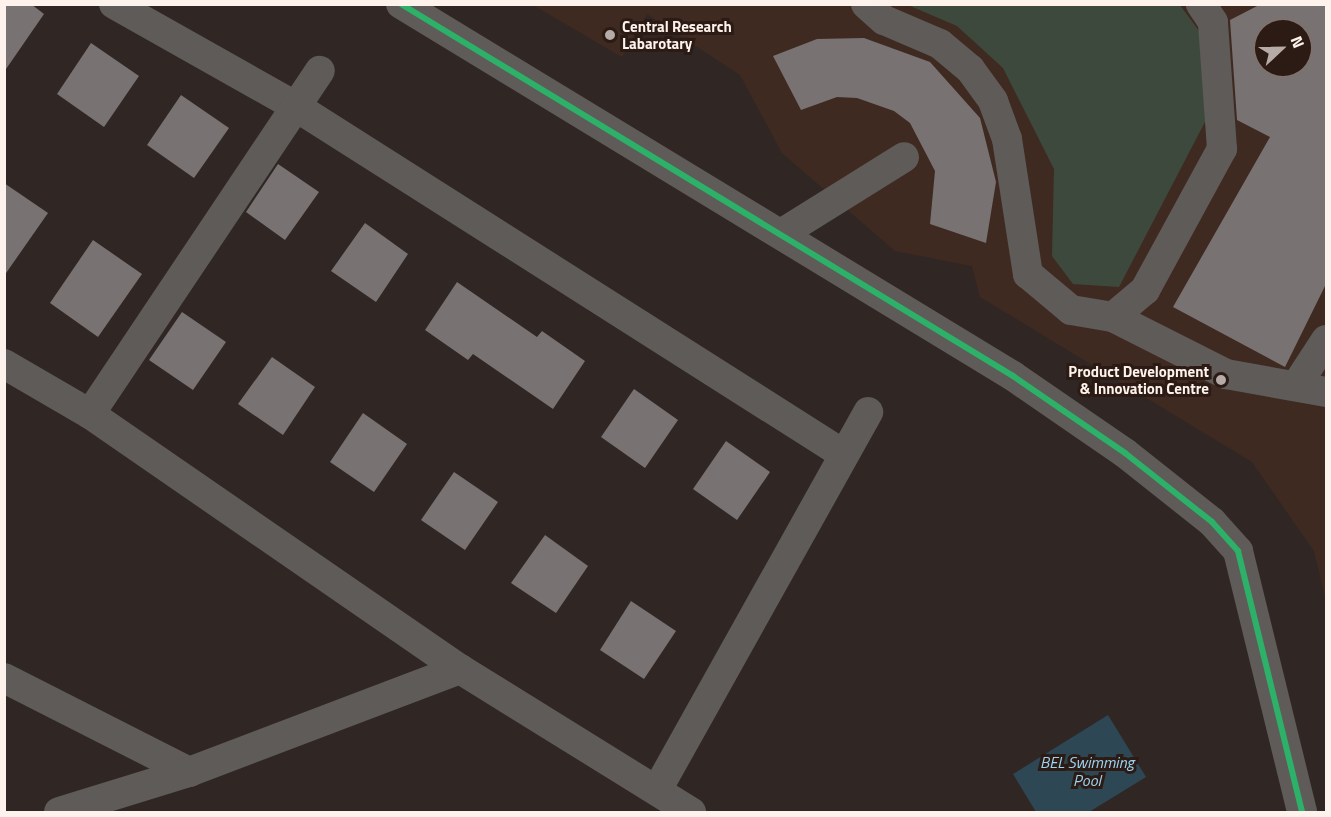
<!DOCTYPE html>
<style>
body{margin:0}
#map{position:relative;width:1331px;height:817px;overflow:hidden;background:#302724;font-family:"Titillium Web",sans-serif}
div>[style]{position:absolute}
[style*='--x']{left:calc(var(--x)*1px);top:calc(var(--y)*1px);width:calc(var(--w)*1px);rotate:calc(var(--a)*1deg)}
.built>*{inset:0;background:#3f2a21}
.green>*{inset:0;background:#3e493e}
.water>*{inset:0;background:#2e4754}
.building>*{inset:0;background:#787273}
.minor>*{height:30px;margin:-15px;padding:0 15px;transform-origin:15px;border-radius:15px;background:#5f5b58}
.cycleway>*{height:6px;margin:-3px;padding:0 3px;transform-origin:3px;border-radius:3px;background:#2db169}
.dots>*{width:16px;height:16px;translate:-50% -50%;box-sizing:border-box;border:3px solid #2b1b14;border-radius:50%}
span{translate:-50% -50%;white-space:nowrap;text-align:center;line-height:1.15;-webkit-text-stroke:6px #2b1b14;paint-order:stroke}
.poi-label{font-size:15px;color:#fef2ed;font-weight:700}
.left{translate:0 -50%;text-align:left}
.right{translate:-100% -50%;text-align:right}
.water-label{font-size:16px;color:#9bd3f1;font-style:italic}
.frame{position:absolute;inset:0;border:6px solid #fef2ed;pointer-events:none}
.north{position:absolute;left:1253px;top:18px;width:60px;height:60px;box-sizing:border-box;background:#2b1b14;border:2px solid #7f716b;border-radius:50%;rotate:68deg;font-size:16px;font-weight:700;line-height:24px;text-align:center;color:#fef2ed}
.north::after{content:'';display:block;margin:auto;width:21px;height:27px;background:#b6aba7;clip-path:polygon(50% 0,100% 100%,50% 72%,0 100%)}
</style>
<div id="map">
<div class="built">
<i style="clip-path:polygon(evenodd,533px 5px,1326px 5px,1326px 601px,1314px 551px,1252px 462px,980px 297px,972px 266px,895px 251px,782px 153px,740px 75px,647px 14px,622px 57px,533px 5px,1265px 30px,1301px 30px,1301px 66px,1265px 66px,1265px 30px)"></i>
</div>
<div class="green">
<i style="clip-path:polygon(908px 5px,1180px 5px,1199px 31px,1206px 120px,1119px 287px,1073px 284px,1052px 256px,1054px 169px,1003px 68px,957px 26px)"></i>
</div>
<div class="water">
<i style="clip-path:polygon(1108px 715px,1146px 777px,1089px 812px,1036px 812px,1013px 774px)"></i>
</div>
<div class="building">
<i style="clip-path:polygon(4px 4px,31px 4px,44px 14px,4px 72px)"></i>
<i style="clip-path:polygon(evenodd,1261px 4px,1326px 4px,1326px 284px,1285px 367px,1173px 307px,1270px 137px,1237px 120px,1230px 20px,1261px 4px,1265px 30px,1301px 30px,1301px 66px,1265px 66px,1265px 30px)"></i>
<i style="clip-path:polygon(864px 38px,930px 62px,980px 118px,996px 182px,986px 243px,930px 224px,935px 171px,910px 123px,894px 111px,857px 98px,837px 97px,801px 110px,773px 56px,817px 39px)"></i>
<i style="clip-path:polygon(91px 43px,139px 76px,104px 127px,57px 94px)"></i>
<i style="clip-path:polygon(181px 95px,229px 128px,194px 178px,147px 145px)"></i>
<i style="clip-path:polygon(278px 164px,319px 192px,285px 240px,246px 212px)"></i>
<i style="clip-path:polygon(4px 183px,48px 213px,4px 276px)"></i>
<i style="clip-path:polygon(365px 223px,408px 254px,376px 302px,331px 271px)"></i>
<i style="clip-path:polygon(93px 240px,142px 274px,98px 337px,50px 303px)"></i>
<i style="clip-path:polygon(457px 282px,537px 337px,542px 331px,585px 361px,553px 409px,473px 354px,468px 360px,425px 330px)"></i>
<i style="clip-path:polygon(182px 312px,226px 342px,193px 390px,149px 360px)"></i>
<i style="clip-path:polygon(272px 357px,315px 387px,283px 435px,238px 404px)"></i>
<i style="clip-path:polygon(634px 389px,678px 420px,645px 468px,601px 437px)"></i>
<i style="clip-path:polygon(363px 413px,407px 444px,374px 492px,330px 462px)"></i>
<i style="clip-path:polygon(726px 441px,770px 472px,737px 520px,693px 489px)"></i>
<i style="clip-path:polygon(454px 472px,498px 502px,465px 550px,421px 520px)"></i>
<i style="clip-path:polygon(545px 535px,588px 566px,556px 613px,511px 583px)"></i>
<i style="clip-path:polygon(631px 601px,676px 631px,644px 679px,600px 650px)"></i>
</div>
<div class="minor">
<i style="--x:114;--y:4;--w:208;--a:29.4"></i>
<i style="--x:295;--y:106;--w:649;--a:32.42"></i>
<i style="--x:401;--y:4;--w:716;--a:31.29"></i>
<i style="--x:1013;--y:376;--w:136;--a:34.5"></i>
<i style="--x:1125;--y:453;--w:111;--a:38.4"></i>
<i style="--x:1212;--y:522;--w:39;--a:48"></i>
<i style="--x:1238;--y:551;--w:269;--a:76.2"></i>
<i style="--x:866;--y:4;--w:24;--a:42"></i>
<i style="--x:884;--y:20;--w:61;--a:23.2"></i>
<i style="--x:940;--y:44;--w:39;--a:40"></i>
<i style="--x:970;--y:69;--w:39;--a:54"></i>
<i style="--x:993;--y:101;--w:40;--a:69.8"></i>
<i style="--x:1007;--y:139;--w:137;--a:81.2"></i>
<i style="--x:1028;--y:274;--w:56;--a:39.9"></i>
<i style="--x:1071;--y:310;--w:43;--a:9.5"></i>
<i style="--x:1113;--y:317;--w:42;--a:-40.2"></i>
<i style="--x:1145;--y:290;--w:161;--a:-61.4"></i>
<i style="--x:1222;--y:149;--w:127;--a:-94.1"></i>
<i style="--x:1213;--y:22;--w:22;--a:-124"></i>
<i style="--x:781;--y:234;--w:145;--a:-32"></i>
<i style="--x:1113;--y:317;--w:127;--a:26.8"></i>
<i style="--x:1226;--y:374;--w:102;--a:10.2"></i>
<i style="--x:4;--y:364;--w:99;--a:30.2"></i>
<i style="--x:90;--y:414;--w:449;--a:34.6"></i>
<i style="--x:460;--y:669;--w:272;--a:31.8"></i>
<i style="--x:1296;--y:386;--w:55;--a:-56.9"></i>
<i style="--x:90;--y:414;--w:413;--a:-56.2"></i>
<i style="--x:4;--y:678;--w:208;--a:26.9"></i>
<i style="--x:657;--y:790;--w:433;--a:-60.8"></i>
<i style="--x:59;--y:812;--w:136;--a:-17.1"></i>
<i style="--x:189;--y:772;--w:290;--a:-20.8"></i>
</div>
<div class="cycleway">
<i style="--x:401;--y:4;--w:716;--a:31.29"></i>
<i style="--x:1013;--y:376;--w:136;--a:34.5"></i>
<i style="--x:1125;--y:453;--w:111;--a:38.4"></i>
<i style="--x:1212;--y:522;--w:39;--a:48"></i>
<i style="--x:1238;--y:551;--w:269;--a:76.2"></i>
</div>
<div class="dots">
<i style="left:610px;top:35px;background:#b6aba7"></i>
<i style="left:1221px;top:380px;background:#b6aba7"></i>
</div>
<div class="poi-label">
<span class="left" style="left:622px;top:35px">Central Research<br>Labarotary</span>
<span class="right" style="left:1209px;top:380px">Product Development<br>&amp; Innovation Centre</span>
</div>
<div class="water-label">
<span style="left:1087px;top:771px">BEL Swimming<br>Pool</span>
</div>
<div class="frame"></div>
<div class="north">N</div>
</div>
